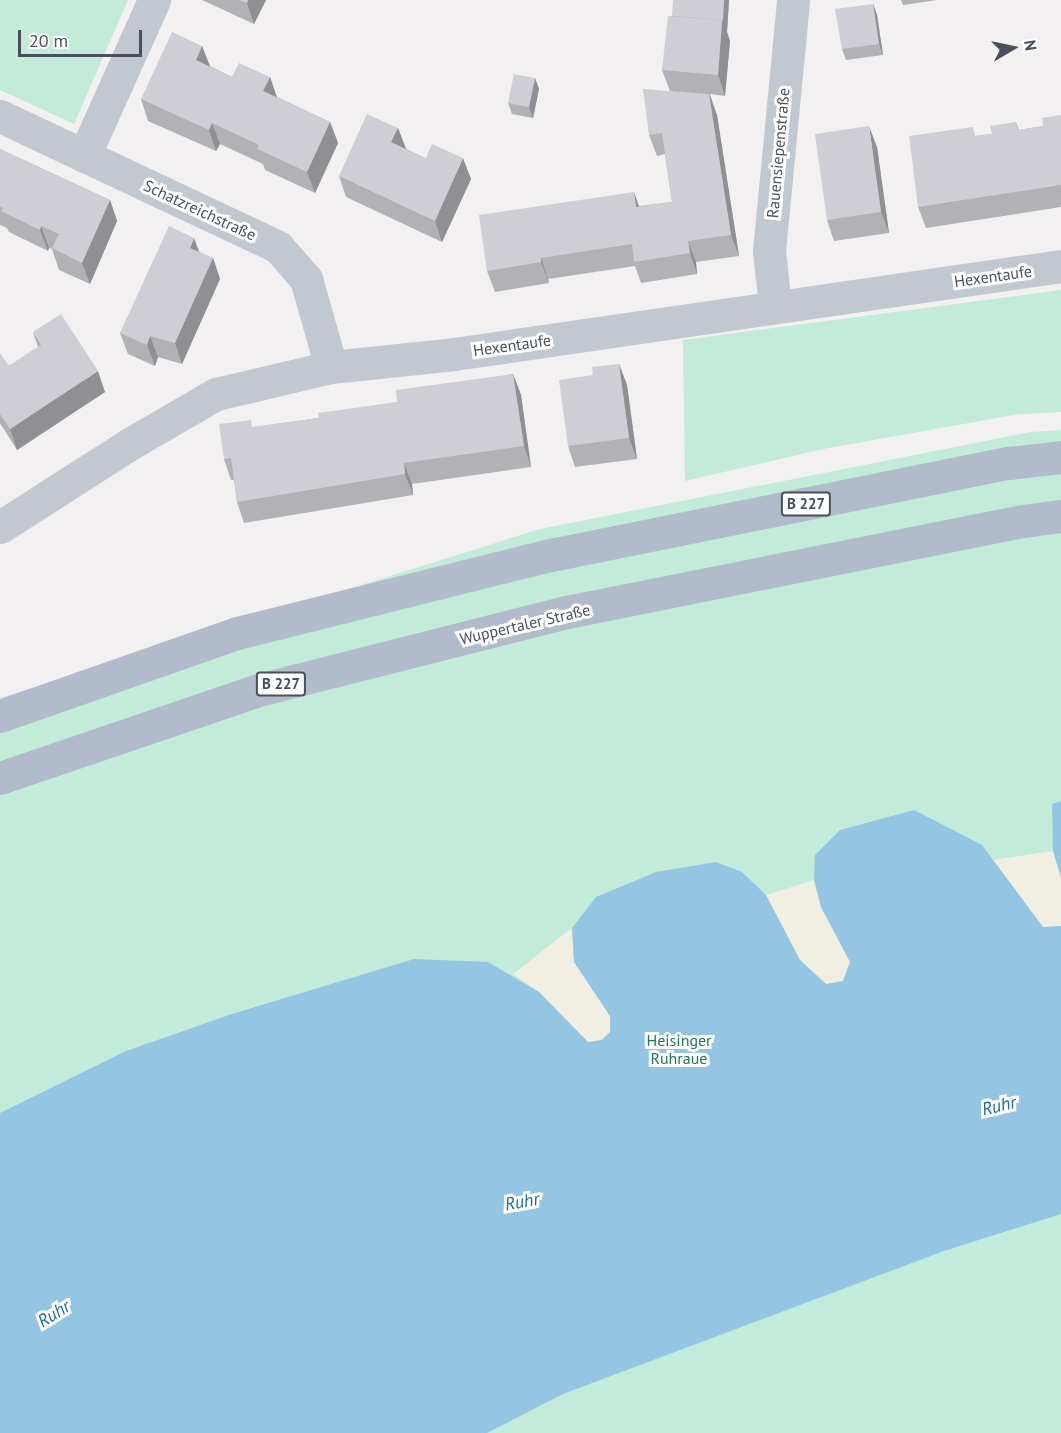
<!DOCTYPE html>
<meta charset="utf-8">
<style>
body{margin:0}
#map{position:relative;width:1061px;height:1433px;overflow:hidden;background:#f2f0f0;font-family:"PT Sans",sans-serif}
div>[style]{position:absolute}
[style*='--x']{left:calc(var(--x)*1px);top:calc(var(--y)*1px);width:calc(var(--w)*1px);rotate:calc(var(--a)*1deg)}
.green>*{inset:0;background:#c3ebd9}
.sand>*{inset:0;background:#f1efe2}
.water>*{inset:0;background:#94c6e3}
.minor>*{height:33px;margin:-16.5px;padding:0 16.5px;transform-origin:16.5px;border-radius:16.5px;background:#c2c8d0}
.primary>*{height:33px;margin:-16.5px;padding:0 16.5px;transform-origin:16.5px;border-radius:16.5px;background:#b2bbcb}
.wall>*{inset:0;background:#b1b1b6}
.shaded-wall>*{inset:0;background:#909094}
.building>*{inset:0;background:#ceced4}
span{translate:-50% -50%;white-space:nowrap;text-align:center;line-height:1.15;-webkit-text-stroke:6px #fff;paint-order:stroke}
.shield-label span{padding:2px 4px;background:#fff;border:2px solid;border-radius:4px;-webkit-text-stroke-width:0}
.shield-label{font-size:15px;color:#4a505b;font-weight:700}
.street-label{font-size:16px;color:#4a505b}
.park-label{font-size:16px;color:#21765a}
.water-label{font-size:18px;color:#1b6c9d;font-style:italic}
.north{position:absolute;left:983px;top:18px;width:60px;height:60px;-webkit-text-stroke:4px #fff;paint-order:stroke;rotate:81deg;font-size:16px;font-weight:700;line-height:24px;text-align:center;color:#4a505b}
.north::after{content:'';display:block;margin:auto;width:21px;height:27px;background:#4a505b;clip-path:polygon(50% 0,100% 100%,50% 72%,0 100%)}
.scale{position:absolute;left:18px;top:30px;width:124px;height:27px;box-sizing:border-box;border:3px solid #4a505b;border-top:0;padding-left:8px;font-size:18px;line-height:21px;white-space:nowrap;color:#4a505b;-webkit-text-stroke:4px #fff;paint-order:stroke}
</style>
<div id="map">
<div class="green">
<i style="clip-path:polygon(0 0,128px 0,74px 124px,0 90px)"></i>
<i style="clip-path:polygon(1061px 290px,1061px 412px,1020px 414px,823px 449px,685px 481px,683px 340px)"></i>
<i style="clip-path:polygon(1061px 430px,1061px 1433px,0 1433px,0 698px,540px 529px,1031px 432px)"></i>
</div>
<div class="sand">
<i style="clip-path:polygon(1053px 851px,1061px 877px,1061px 926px,1043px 927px,993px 860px)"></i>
<i style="clip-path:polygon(814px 880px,821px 907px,850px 962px,843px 981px,826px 984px,800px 960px,766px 895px)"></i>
<i style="clip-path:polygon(572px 928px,574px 962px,610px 1016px,610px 1032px,602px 1040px,588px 1043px,539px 992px,513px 974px)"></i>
</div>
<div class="water">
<i style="clip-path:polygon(1061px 801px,1061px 877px,1053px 851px,1052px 804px)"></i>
<i style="clip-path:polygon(914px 810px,982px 845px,1043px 927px,1061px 926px,1061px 1214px,944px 1251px,563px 1394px,487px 1433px,0 1433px,0 1113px,126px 1051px,232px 1014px,414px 959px,488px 962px,539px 992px,588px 1042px,602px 1040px,610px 1032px,610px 1016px,574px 962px,572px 928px,596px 897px,656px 872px,716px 862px,742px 872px,766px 895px,800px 960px,826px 984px,843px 981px,850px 962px,821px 907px,814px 880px,815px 855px,840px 830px)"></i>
</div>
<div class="minor">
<i style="--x:0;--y:116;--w:307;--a:25.2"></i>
<i style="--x:278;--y:247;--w:43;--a:48.8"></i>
<i style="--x:306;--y:279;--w:91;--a:74.1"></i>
<i style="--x:84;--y:156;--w:171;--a:-65.8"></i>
<i style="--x:775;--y:306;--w:55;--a:-96.2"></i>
<i style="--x:769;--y:251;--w:252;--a:-84.5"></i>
<i style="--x:0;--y:527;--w:152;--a:-32.6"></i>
<i style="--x:128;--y:445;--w:102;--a:-30.1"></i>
<i style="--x:216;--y:394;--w:118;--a:-13.2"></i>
<i style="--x:331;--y:367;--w:124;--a:-6"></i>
<i style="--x:454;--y:354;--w:613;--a:-8.25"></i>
</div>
<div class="primary">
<i style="--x:0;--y:716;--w:251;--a:-19.3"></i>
<i style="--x:237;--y:633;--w:324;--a:-14"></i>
<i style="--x:551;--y:555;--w:467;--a:-11.4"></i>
<i style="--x:1009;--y:463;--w:52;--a:-6.6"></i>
<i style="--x:0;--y:778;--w:277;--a:-18.8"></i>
<i style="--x:262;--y:689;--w:315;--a:-14.2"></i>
<i style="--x:567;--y:612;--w:466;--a:-11.3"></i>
<i style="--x:1024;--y:521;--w:37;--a:-8"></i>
</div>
<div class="wall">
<i style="clip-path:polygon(202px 0,266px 0,254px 24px)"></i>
<i style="clip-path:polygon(729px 0,727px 32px,730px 41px,725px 96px,710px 94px,717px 115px,739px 256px,696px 262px,697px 274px,641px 283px,635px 266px,548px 279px,549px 283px,495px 292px,487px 271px,634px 192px,639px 206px,672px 202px,665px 154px,657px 156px,649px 135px,670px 91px,662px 70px,672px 16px)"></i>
<i style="clip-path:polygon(901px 0,937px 0,903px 5px)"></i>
<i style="clip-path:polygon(873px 4px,877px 15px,883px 55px,846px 60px,842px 49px)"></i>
<i style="clip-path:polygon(202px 46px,210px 66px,232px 77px,270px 77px,277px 97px,330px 122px,338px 143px,315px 193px,265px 170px,263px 164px,220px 144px,216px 151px,148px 121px,141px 99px)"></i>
<i style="clip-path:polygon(535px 78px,539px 89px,533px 118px,512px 114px,508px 103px)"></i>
<i style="clip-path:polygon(1061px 115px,1061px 207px,926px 228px,918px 207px,976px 136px,992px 134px,1016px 122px,1019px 130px,1043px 126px)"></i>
<i style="clip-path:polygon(398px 128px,406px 149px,471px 179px,442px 242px,346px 197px,339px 176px)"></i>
<i style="clip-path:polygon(877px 147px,889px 233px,834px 241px,827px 220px)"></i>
<i style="clip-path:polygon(0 149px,110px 200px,117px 221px,90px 284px,59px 270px,52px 249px,49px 248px,48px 251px,9px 232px,7px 228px,0 225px)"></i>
<i style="clip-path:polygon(199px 252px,213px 258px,220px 279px,182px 364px,158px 357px,155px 366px,128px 354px,120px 333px)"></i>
<i style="clip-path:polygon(33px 332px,105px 392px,17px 450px,0 423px,0 354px,9px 366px,38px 347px)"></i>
<i style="clip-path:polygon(619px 364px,627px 385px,637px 459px,575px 467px,568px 446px,593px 375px)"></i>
<i style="clip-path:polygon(513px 374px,521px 395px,531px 467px,412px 484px,413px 495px,244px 523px,237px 502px,234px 480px,231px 480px,224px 459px,254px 427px,319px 418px,397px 402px)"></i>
</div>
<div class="shaded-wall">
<i style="clip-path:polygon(248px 0,266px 0,254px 24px,247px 3px)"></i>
<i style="clip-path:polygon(724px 0,729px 0,727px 32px,730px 41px,725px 96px,718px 75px)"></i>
<i style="clip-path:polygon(873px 4px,877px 15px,883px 55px,879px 44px)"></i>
<i style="clip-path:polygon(202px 46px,210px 67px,196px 60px)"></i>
<i style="clip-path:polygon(270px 77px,277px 98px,263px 91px)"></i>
<i style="clip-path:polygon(535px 78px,539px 89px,533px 118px,529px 107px)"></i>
<i style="clip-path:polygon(709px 94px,717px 115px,739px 256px,731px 235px)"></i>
<i style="clip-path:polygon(330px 122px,338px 143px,315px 193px,307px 172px)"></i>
<i style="clip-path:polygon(212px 123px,220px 144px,216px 151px,209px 130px)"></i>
<i style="clip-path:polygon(869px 126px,877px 147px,889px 233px,881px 212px)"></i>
<i style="clip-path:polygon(398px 128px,406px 149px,391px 142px)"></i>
<i style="clip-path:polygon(463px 158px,471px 179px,442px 242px,435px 221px)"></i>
<i style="clip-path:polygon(634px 192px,641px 213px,636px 207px)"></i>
<i style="clip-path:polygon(110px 200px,117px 221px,90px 284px,82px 263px)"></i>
<i style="clip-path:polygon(41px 226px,49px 248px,48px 251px,40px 230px)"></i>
<i style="clip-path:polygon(194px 238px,202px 259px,190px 248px)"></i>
<i style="clip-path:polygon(688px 241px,696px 262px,697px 274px,690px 253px)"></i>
<i style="clip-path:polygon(213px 258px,220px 279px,182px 364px,175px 343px)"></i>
<i style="clip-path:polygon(541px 258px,548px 279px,549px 283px,541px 262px)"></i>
<i style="clip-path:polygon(150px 336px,158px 357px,155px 366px,147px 345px)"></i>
<i style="clip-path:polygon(619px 364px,627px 385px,637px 459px,629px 438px)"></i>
<i style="clip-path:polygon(98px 371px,105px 392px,17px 450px,10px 429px)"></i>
<i style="clip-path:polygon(513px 374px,521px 395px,531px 467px,524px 446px)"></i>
<i style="clip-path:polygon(404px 463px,412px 484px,413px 495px,405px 474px)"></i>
</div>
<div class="building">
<i style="clip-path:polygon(239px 0,248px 0,247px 3px)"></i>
<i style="clip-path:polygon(673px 0,724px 0,723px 21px,722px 20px,672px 16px)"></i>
<i style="clip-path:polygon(873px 4px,879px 44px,842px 49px,835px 9px)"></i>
<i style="clip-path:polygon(668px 16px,722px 20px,718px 75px,662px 70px)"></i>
<i style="clip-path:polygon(172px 32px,202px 46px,196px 60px,232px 77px,239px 63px,270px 77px,263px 91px,330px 122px,307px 172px,257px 149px,259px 145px,212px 123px,209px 130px,141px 99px)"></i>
<i style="clip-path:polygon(514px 74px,535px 78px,529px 107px,508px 103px)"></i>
<i style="clip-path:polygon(643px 89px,709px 94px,731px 235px,688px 241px,690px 253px,634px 262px,632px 244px,541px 258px,541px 262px,487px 271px,479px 215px,634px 192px,636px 207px,672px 202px,662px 133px,649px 135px)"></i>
<i style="clip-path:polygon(367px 114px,398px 128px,391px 142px,409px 151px,426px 158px,432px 144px,463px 158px,435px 221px,339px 176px)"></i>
<i style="clip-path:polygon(1061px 115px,1061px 185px,918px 207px,909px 136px,973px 127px,975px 136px,992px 134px,990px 126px,1016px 122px,1018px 130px,1043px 126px,1042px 118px)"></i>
<i style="clip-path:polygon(869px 126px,881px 212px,827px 220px,815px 134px)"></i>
<i style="clip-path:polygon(0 149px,110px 200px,82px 263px,52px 248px,59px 234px,41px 226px,40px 230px,1px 211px,3px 208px,0 207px)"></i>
<i style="clip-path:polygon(169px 226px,194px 238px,190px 248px,213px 258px,175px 343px,150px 336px,147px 345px,120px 333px)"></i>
<i style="clip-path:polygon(61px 314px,98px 371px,10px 429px,0 414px,0 354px,9px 366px,41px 345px,33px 332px)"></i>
<i style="clip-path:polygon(619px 364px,629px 438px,568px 446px,559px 380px,593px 375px,592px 367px)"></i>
<i style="clip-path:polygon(513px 374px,524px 446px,404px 463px,405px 474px,237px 502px,231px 458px,224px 459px,219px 424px,251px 420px,252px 427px,319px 418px,318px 413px,397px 402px,396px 390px)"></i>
</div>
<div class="shield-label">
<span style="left:806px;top:504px">B 227</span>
<span style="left:281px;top:684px">B 227</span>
</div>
<div class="street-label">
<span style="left:778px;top:153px;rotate:-85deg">Rauensiepenstraße</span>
<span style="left:200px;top:210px;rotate:25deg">Schatzreichstraße</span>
<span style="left:993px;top:276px;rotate:-8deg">Hexentaufe</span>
<span style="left:512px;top:345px;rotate:-8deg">Hexentaufe</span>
<span style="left:525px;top:624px;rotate:-13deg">Wuppertaler Straße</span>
</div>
<div class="park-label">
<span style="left:679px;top:1049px">Heisinger<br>Ruhraue</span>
</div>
<div class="water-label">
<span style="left:999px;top:1106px;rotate:-13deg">Ruhr</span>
<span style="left:522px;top:1202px;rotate:-10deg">Ruhr</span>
<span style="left:54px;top:1314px;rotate:-32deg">Ruhr</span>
</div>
<div class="north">N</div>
<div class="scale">20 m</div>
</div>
